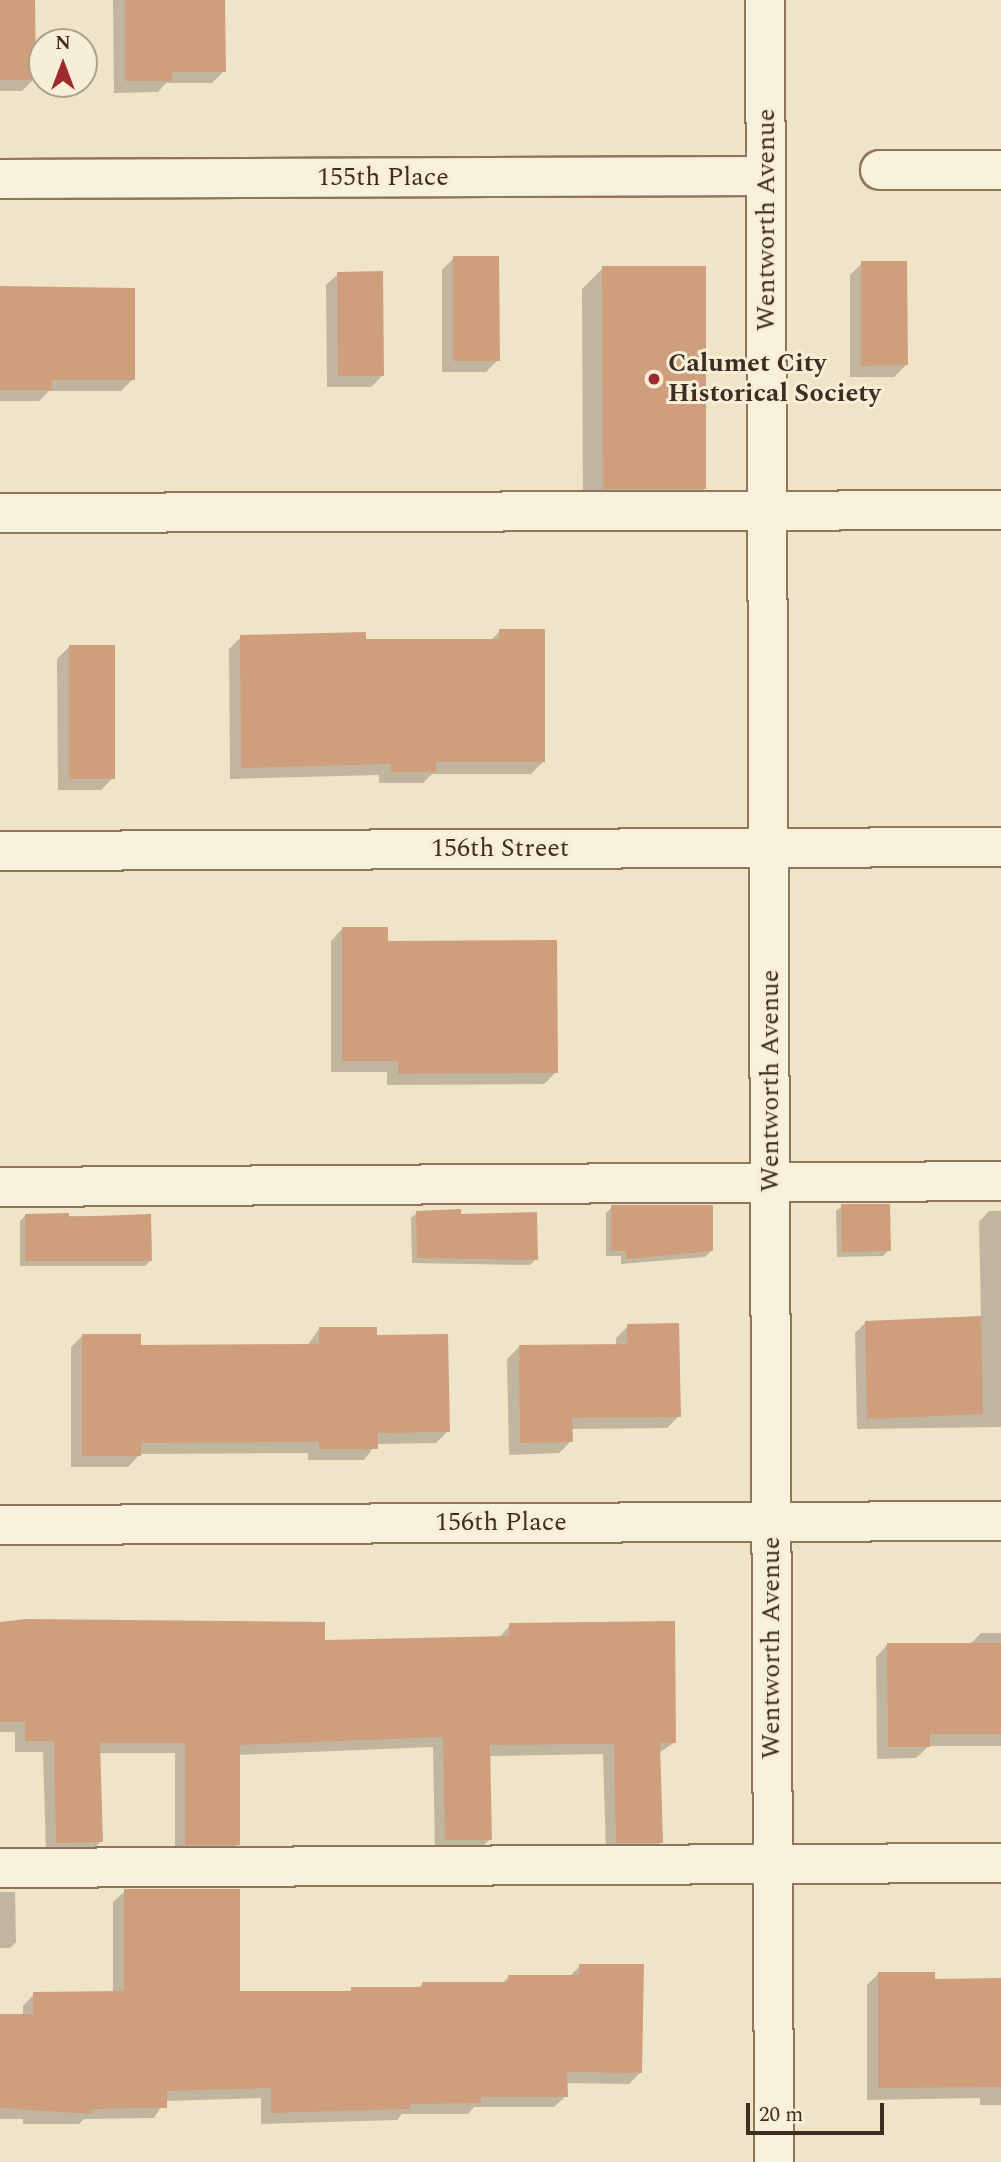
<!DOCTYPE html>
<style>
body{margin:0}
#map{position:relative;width:1001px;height:2162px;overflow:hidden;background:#f0e4c8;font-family:Spectral,serif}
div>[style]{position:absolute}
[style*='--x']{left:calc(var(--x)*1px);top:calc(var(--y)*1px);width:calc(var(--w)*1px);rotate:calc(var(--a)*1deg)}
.shadow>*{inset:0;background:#0003}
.building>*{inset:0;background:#cf9f7d}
.roads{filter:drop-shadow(2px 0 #8d765c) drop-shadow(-2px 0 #8d765c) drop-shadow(0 2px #8d765c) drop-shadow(0 -2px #8d765c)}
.minor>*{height:38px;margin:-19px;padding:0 19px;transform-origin:19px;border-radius:19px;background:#faf1dc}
.dots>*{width:19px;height:19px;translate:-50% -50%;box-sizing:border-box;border:4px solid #f7eed8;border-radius:50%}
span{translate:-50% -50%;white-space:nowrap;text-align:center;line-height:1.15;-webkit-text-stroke:6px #f7eed8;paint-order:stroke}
.street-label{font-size:26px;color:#3d2e20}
.poi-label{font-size:26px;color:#3d2e20;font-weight:700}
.left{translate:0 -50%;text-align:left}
.north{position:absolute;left:28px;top:28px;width:70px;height:70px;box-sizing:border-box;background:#f7eed8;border:2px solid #ada18e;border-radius:50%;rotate:0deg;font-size:19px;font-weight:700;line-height:28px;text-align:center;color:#3d2e20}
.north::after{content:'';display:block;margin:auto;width:24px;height:32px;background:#9e2a2b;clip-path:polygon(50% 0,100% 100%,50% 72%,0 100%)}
.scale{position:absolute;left:746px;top:2103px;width:138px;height:32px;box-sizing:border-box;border:4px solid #3d2e20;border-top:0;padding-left:9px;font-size:21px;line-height:24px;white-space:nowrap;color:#3d2e20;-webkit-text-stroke:5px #f7eed8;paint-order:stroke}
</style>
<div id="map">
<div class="shadow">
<i style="clip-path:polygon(0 0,34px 0,34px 79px,22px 91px,0 91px)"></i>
<i style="clip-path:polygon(113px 0,223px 0,224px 71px,212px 83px,166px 83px,158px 92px,114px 93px)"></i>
<i style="clip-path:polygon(454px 258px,498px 360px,486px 372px,442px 372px,442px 270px)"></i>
<i style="clip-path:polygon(862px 263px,906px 365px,894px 377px,850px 377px,850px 275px)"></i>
<i style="clip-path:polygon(603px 268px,705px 488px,684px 509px,583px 510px,582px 289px)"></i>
<i style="clip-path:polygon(338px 274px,383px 375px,371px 387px,327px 387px,326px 285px)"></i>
<i style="clip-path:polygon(0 288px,133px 379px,121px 391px,49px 391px,39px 401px,0 401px)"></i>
<i style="clip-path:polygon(500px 631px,543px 762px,531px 774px,432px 774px,423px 783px,379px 783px,379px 775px,230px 779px,229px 649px,241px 637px,490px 641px)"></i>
<i style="clip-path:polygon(69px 647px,113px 778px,101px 790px,58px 790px,57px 659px)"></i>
<i style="clip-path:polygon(342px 929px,386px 942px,556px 1072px,544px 1084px,387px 1085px,387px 1072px,331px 1072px,331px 941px)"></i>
<i style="clip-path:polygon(842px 1206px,889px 1250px,883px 1256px,837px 1257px,836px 1211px)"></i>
<i style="clip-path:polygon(612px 1207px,711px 1251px,705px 1257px,621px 1264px,621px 1256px,606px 1256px,606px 1213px)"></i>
<i style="clip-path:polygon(989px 1211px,1001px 1211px,1001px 1427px,857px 1429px,855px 1333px,866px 1322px,981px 1318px,979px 1222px)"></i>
<i style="clip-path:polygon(417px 1213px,459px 1215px,536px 1259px,530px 1265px,412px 1263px,411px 1218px)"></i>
<i style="clip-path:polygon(25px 1216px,149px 1216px,150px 1261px,145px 1266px,20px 1266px,20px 1221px)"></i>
<i style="clip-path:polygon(628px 1326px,679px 1416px,667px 1428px,571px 1429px,571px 1441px,559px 1453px,509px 1455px,507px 1359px,519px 1347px,616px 1345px,616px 1338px)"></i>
<i style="clip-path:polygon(319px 1329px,376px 1336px,448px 1431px,436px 1443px,376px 1444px,364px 1460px,308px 1460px,308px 1453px,140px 1454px,128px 1467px,71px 1467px,71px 1347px,83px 1335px,139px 1347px,307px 1346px)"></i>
<i style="clip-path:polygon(0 1624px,323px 1642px,499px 1638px,510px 1625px,675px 1742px,659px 1753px,661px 1842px,650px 1853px,606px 1853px,603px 1754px,489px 1756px,490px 1839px,479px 1850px,435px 1851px,433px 1747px,238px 1755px,238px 1844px,227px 1855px,175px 1855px,175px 1753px,99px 1753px,101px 1841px,90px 1852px,46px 1854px,43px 1752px,15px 1752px,15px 1732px,0 1732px)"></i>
<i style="clip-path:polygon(981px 1633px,1001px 1633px,1001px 1746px,929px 1746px,916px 1758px,877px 1759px,876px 1657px,887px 1645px,969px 1645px)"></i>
<i style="clip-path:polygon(125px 1891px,238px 1993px,348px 1993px,352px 1989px,418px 1989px,423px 1983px,502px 1983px,509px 1977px,569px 1977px,580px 1966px,641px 2072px,629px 2084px,566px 2083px,566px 2096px,554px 2107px,474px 2107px,468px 2114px,402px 2114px,397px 2120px,261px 2124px,261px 2098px,165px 2101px,154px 2118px,84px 2119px,79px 2124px,23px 2124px,23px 2119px,0 2119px,0 2016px,23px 2015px,23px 2006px,34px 1994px,113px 1993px,113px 1902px)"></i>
<i style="clip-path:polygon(0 1892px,15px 1892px,16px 1942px,10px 1948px,0 1948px)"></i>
<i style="clip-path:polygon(879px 1973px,933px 1980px,1001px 1979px,1001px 2105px,980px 2105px,980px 2098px,867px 2100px,867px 1985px)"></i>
</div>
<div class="building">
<i style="clip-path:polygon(0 0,35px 0,36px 80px,0 80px)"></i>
<i style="clip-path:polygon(125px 0,225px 0,226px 72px,172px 72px,172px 81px,125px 81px)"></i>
<i style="clip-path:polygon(453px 256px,499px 256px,500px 361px,453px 361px)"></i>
<i style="clip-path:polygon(861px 261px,907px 261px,908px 365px,861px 366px)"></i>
<i style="clip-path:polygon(602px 266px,706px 266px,706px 489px,603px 489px)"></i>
<i style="clip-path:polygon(383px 271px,384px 376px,338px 376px,337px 272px)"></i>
<i style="clip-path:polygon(0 286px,135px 288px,135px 380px,52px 380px,52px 390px,0 390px)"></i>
<i style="clip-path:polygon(499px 629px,545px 629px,545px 762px,436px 762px,436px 772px,391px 772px,391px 764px,241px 768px,240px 635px,366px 632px,366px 639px,499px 639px)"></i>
<i style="clip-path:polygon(69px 645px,115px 645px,115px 779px,69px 779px)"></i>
<i style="clip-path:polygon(342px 927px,388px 927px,388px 941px,557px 940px,558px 1073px,398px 1074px,398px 1061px,342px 1061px)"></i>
<i style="clip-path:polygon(841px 1204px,890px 1204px,891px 1251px,842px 1252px)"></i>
<i style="clip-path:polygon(611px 1205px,713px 1205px,713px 1251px,626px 1259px,626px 1251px,611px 1251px)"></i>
<i style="clip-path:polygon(461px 1209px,461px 1214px,537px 1212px,538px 1260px,417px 1258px,416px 1211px)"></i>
<i style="clip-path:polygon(69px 1213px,69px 1217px,151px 1214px,152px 1261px,25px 1261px,25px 1214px)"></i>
<i style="clip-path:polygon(981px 1316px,983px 1414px,867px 1419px,865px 1321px)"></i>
<i style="clip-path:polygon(679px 1323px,681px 1417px,572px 1418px,573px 1442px,520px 1443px,519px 1345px,627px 1344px,627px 1324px)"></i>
<i style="clip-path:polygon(319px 1327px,377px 1327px,377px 1335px,448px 1334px,450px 1432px,378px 1433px,378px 1449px,319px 1449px,319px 1442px,141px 1443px,141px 1456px,82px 1456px,82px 1334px,141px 1334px,141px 1345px,319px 1344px)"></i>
<i style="clip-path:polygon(25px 1619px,325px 1622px,325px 1640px,509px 1636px,509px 1623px,675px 1621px,676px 1743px,660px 1743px,663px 1843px,616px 1843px,614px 1744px,490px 1745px,492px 1840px,445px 1840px,443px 1737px,240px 1745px,240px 1845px,185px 1845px,185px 1743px,100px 1743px,103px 1842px,56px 1843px,54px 1741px,25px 1741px,25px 1722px,0 1722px,0 1622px)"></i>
<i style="clip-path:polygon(887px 1643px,1001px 1643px,1001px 1734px,930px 1734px,930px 1747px,888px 1747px)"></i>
<i style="clip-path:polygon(124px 1889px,240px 1889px,240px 1991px,351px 1991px,351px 1987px,422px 1987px,422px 1982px,508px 1982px,508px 1975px,579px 1975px,579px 1964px,644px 1964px,642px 2073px,567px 2072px,568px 2097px,481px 2097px,481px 2103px,410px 2104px,410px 2109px,271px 2113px,271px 2088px,167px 2091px,167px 2108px,92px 2109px,92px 2114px,0 2108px,0 2014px,33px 2014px,33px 1992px,124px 1991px)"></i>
<i style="clip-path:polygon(878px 1972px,935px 1972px,935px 1979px,1001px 1978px,1001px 2087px,878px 2088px)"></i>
</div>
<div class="roads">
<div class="minor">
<i style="--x:765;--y:0;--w:2162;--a:89.76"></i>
<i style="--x:880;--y:170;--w:121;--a:0"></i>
<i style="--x:0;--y:179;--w:766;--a:-0.22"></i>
<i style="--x:0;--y:513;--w:1001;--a:-0.17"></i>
<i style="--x:0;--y:851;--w:1001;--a:-0.23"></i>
<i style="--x:0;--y:1187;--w:1001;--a:-0.34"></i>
<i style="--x:0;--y:1525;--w:1001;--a:-0.23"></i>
<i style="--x:0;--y:1868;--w:1001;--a:-0.29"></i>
</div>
</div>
<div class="dots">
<i style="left:654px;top:379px;background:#9e2a2b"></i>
</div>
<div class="street-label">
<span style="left:383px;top:178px">155th Place</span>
<span style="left:767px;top:220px;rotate:-90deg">Wentworth Avenue</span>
<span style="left:500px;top:849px">156th Street</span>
<span style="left:771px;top:1081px;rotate:-90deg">Wentworth Avenue</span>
<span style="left:501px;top:1523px">156th Place</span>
<span style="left:772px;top:1648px;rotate:-90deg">Wentworth Avenue</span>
</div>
<div class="poi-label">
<span class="left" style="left:668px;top:379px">Calumet City<br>Historical Society</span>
</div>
<div class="north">N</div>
<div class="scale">20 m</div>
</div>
